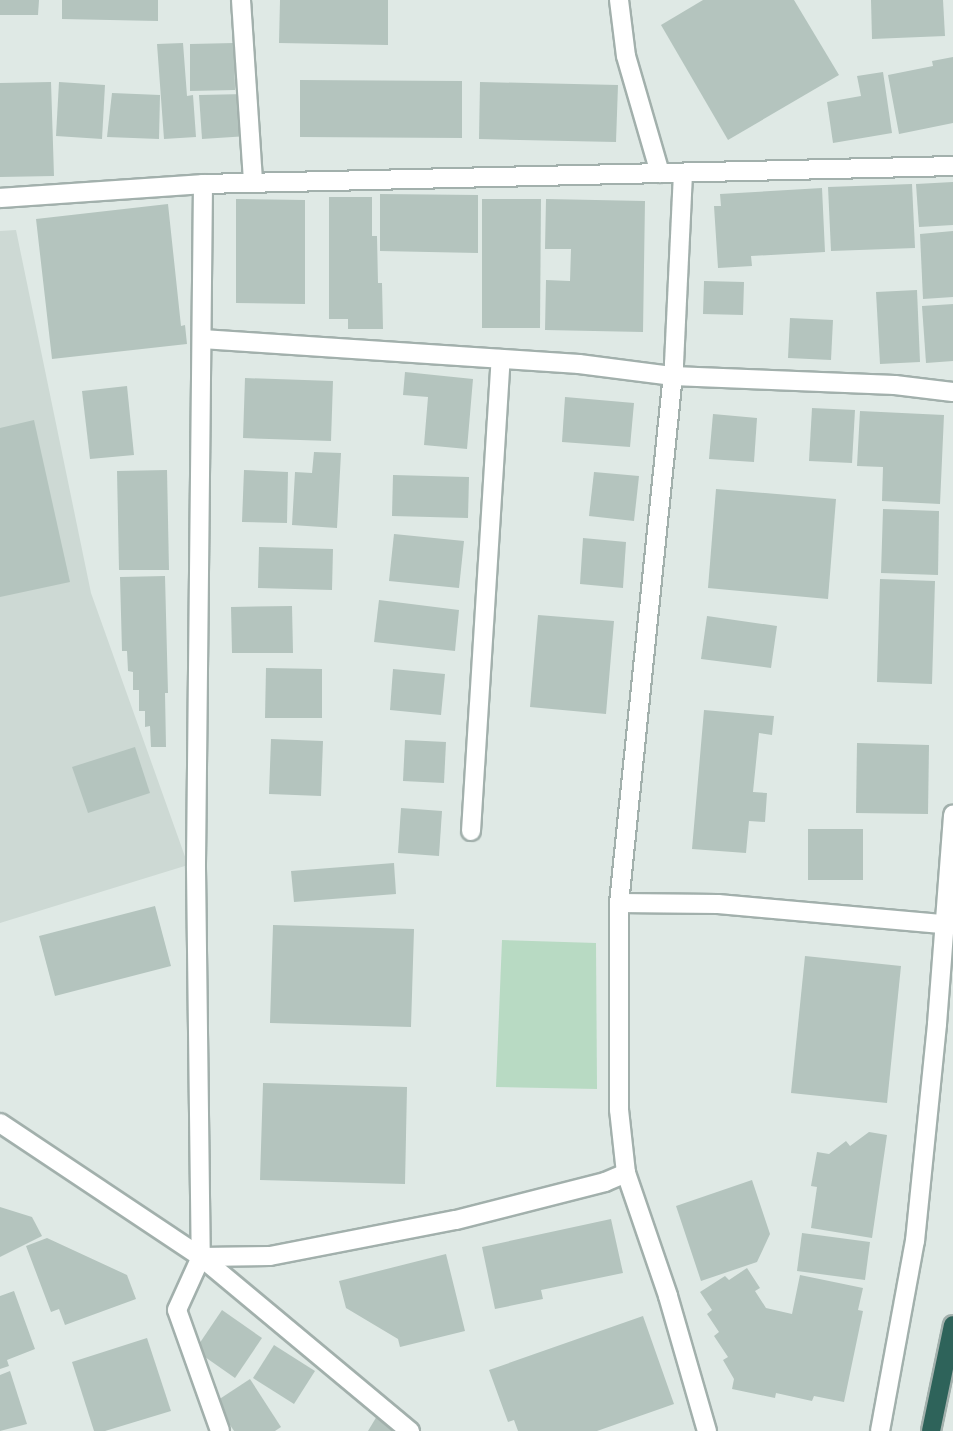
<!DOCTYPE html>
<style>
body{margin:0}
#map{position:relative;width:953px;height:1431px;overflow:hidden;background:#dfe9e5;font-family:Montserrat,sans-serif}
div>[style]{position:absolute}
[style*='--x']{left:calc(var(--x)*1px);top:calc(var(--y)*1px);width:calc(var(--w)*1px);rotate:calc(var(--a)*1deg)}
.built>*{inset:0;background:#cdd9d4}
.green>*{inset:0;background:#b8dac3}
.building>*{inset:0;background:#b4c4be}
.roads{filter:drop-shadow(2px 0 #a2b0ac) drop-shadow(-2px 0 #a2b0ac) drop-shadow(0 2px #a2b0ac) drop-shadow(0 -2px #a2b0ac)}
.street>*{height:18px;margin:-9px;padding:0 9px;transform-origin:9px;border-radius:9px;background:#fff}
.highway>*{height:18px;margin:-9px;padding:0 9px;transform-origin:9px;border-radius:9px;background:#2e635a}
span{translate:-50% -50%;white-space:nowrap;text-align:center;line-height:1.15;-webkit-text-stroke:4.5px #eff6f3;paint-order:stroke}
</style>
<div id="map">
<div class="built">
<i style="clip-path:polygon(16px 230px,91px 593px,188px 865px,0 923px,0 231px)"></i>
</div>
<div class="green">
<i style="clip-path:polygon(502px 940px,596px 943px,597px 1089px,496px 1087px)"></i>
</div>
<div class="building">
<i style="clip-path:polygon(0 0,39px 0,38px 15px,0 15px)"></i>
<i style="clip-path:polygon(62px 0,158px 0,158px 21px,62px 19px)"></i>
<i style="clip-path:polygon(280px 0,388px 0,388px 45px,279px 43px)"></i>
<i style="clip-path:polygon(703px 0,794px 0,839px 75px,728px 140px,661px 25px)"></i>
<i style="clip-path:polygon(871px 0,943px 0,945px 36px,872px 39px)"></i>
<i style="clip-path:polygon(183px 43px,187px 96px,193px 95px,196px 137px,164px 139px,157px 44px)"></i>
<i style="clip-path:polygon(234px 43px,235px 90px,190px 91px,190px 44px)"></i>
<i style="clip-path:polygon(953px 57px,953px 123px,899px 134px,888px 75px,933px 66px,932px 61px)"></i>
<i style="clip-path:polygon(883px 72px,892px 133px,833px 143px,827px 102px,861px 96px,857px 76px)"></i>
<i style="clip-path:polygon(300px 80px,462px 81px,462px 138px,300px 137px)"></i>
<i style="clip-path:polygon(51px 82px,54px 176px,0 177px,0 83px)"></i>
<i style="clip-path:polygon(59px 82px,105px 85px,102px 139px,56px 136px)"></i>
<i style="clip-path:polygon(480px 82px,618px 85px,616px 142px,479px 139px)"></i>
<i style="clip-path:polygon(112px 93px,160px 95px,159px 139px,107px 137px)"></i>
<i style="clip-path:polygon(246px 94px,248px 136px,202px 139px,199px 95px)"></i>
<i style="clip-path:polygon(953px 182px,953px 225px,919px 227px,916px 184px)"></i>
<i style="clip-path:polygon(912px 184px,915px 248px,831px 251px,828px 187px)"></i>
<i style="clip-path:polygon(822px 188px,825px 252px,751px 256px,752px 266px,718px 268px,714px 206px,721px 206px,720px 194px)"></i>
<i style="clip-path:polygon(380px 194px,478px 195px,478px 253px,380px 251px)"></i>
<i style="clip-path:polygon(329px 197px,372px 197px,372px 236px,377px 236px,378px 283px,382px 283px,383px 329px,348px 329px,348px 319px,329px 319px)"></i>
<i style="clip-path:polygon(236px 199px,305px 200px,305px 304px,236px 303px)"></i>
<i style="clip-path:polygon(482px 199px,541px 199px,540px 328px,482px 328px)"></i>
<i style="clip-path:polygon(546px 199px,645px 201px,643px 332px,545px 330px,546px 280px,570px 281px,571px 249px,545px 249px)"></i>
<i style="clip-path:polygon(168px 204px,181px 326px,185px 325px,187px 344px,52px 359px,36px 219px)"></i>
<i style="clip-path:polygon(953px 231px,953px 297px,923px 299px,920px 234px)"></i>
<i style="clip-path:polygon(704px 281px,744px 282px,743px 315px,703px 314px)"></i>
<i style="clip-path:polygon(917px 290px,920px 362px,880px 364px,876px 292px)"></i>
<i style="clip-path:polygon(953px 304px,953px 361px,926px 363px,922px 306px)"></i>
<i style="clip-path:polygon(790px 318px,833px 320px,831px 360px,788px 358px)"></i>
<i style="clip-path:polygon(405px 372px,473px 379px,467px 449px,424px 445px,428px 397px,403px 395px)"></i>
<i style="clip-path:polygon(245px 378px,333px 381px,331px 441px,243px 438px)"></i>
<i style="clip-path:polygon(127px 386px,134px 455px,90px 459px,82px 391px)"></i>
<i style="clip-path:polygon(565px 397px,634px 403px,630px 447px,562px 442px)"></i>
<i style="clip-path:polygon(812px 408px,855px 410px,852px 463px,809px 461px)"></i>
<i style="clip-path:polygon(860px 411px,944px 415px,940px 504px,882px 501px,883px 467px,857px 466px)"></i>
<i style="clip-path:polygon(713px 414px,757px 418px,754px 462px,709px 459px)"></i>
<i style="clip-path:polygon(34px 420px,70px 582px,0 597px,0 428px)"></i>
<i style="clip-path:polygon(314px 452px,341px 453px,337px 528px,292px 525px,295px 472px,312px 473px)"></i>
<i style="clip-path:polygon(167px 470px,169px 570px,119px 570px,117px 471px)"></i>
<i style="clip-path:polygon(244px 470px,288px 472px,287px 523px,242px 522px)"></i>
<i style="clip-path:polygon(594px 472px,639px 476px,634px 521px,589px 516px)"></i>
<i style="clip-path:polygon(393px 475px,469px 477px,468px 518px,392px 516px)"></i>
<i style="clip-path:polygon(716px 489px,836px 499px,828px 599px,708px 588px)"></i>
<i style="clip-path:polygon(883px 509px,939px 511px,938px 575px,881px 573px)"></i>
<i style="clip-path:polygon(394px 534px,464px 541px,459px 588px,389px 581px)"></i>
<i style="clip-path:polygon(583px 538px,626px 542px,623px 588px,580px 584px)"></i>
<i style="clip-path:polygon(259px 547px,333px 549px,332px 590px,258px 588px)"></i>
<i style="clip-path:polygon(165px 576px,168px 693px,165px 693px,166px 747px,151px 747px,150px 726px,145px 727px,145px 711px,139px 711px,139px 690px,133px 690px,133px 672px,128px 671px,127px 651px,122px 651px,120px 577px)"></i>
<i style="clip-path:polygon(880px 579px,935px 581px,932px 684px,877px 682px)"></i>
<i style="clip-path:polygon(379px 600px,459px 610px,455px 651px,374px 642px)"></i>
<i style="clip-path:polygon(292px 606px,293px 653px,232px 653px,231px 607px)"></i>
<i style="clip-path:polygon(538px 615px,614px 621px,606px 714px,530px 707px)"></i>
<i style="clip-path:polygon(707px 616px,777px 626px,771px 668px,701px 659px)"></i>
<i style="clip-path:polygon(266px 668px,322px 669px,322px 718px,265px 718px)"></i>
<i style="clip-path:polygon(393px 669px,445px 674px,441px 715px,390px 710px)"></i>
<i style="clip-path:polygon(704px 710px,774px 716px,772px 735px,759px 733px,753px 792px,767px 793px,765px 822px,749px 821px,746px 853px,692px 849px)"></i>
<i style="clip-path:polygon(271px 739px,323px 741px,321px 796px,269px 794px)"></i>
<i style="clip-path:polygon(405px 740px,446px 742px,444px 783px,403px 781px)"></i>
<i style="clip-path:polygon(857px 743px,929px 745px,928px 814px,856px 813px)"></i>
<i style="clip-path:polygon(135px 747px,150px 793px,88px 813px,72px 767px)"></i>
<i style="clip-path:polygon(401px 808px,442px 811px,439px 856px,398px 853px)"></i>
<i style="clip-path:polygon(808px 829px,863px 829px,863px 880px,808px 880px)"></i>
<i style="clip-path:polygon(394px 863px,396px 894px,294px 902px,291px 871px)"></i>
<i style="clip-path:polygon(155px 906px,171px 966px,55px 996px,39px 936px)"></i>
<i style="clip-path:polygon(273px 925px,414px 929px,411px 1027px,270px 1023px)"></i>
<i style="clip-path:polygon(805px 956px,901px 966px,887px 1103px,791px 1093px)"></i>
<i style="clip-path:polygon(263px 1083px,407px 1087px,405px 1184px,260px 1180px)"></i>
<i style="clip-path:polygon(869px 1132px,887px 1135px,872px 1238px,811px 1228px,817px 1187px,811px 1186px,817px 1152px,829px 1154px,846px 1141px,850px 1146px)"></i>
<i style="clip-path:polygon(752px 1180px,770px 1234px,757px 1262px,701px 1281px,676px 1206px)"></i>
<i style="clip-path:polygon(0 1207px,32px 1217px,42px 1236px,0 1257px)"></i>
<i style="clip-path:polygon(611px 1219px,623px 1273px,541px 1290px,543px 1299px,495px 1309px,482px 1247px)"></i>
<i style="clip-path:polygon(802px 1233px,870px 1242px,865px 1280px,797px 1271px)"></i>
<i style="clip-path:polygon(47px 1238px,127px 1275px,136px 1299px,65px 1325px,59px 1309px,51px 1312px,26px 1246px)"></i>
<i style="clip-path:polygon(446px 1254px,465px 1331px,400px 1347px,398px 1339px,346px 1308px,339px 1281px)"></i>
<i style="clip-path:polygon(747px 1268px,760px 1288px,755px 1291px,766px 1308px,792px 1314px,800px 1275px,863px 1288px,858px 1310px,863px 1311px,844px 1402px,814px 1396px,812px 1401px,776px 1393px,775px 1398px,732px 1389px,734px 1379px,723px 1360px,728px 1357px,714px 1336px,719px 1332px,707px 1314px,712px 1310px,700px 1292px,725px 1276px,729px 1280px)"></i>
<i style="clip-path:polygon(14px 1291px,35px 1349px,7px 1360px,9px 1366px,0 1369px,0 1296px)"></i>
<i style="clip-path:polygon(222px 1310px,262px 1338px,235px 1378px,195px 1350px)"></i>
<i style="clip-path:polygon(643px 1316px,674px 1404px,597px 1431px,518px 1431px,514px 1420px,508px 1422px,489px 1370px)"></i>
<i style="clip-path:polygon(147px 1338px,171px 1411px,105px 1431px,94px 1431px,72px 1362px)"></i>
<i style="clip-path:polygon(274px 1345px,315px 1371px,294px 1404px,253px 1378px)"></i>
<i style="clip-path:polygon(10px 1371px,27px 1424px,0 1431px,0 1375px)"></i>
<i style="clip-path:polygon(250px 1379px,281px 1427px,275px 1431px,234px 1431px,215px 1402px)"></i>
<i style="clip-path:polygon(377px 1416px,401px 1431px,368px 1431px)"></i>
</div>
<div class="roads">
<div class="street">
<i style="--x:241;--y:0;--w:183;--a:86.2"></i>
<i style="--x:619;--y:0;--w:56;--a:82.9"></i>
<i style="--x:626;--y:56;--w:122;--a:73.8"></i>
<i style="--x:203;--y:184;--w:684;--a:90.59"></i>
<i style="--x:196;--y:868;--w:389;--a:89.3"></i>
<i style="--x:201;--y:1257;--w:58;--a:114.4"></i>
<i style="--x:177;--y:1310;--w:128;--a:70.4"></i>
<i style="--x:0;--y:198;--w:203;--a:-3.9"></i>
<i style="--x:203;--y:184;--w:750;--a:-1.37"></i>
<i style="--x:202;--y:339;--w:378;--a:3.8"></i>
<i style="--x:579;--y:364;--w:95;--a:7.3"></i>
<i style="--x:673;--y:376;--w:222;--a:2.3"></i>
<i style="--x:895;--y:385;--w:58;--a:6.9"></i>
<i style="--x:471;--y:831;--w:473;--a:-86.4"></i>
<i style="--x:619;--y:903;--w:99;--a:0.6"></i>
<i style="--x:718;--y:904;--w:227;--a:5.1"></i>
<i style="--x:0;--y:1123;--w:242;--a:33.7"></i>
<i style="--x:201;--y:1257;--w:272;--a:39.8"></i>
<i style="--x:626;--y:1173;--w:130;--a:71.1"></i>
<i style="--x:668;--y:1296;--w:141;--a:73.9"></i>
<i style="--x:201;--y:1257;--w:69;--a:-0.8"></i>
<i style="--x:270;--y:1256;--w:189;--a:-11"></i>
<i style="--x:456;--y:1220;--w:154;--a:-14.3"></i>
<i style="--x:605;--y:1182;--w:23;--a:-23"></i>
<i style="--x:626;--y:1173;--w:63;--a:-96.3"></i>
<i style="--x:619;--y:1110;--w:207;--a:-90"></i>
<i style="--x:619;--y:903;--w:542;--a:-84.17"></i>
<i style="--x:674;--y:364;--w:191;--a:-87.3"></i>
<i style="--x:880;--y:1431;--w:193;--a:-79.6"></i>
<i style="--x:915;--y:1241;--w:218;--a:-84.2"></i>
<i style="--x:937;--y:1024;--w:210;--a:-85.6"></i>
</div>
<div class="highway">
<i style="--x:931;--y:1431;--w:108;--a:-78.3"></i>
</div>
</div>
</div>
